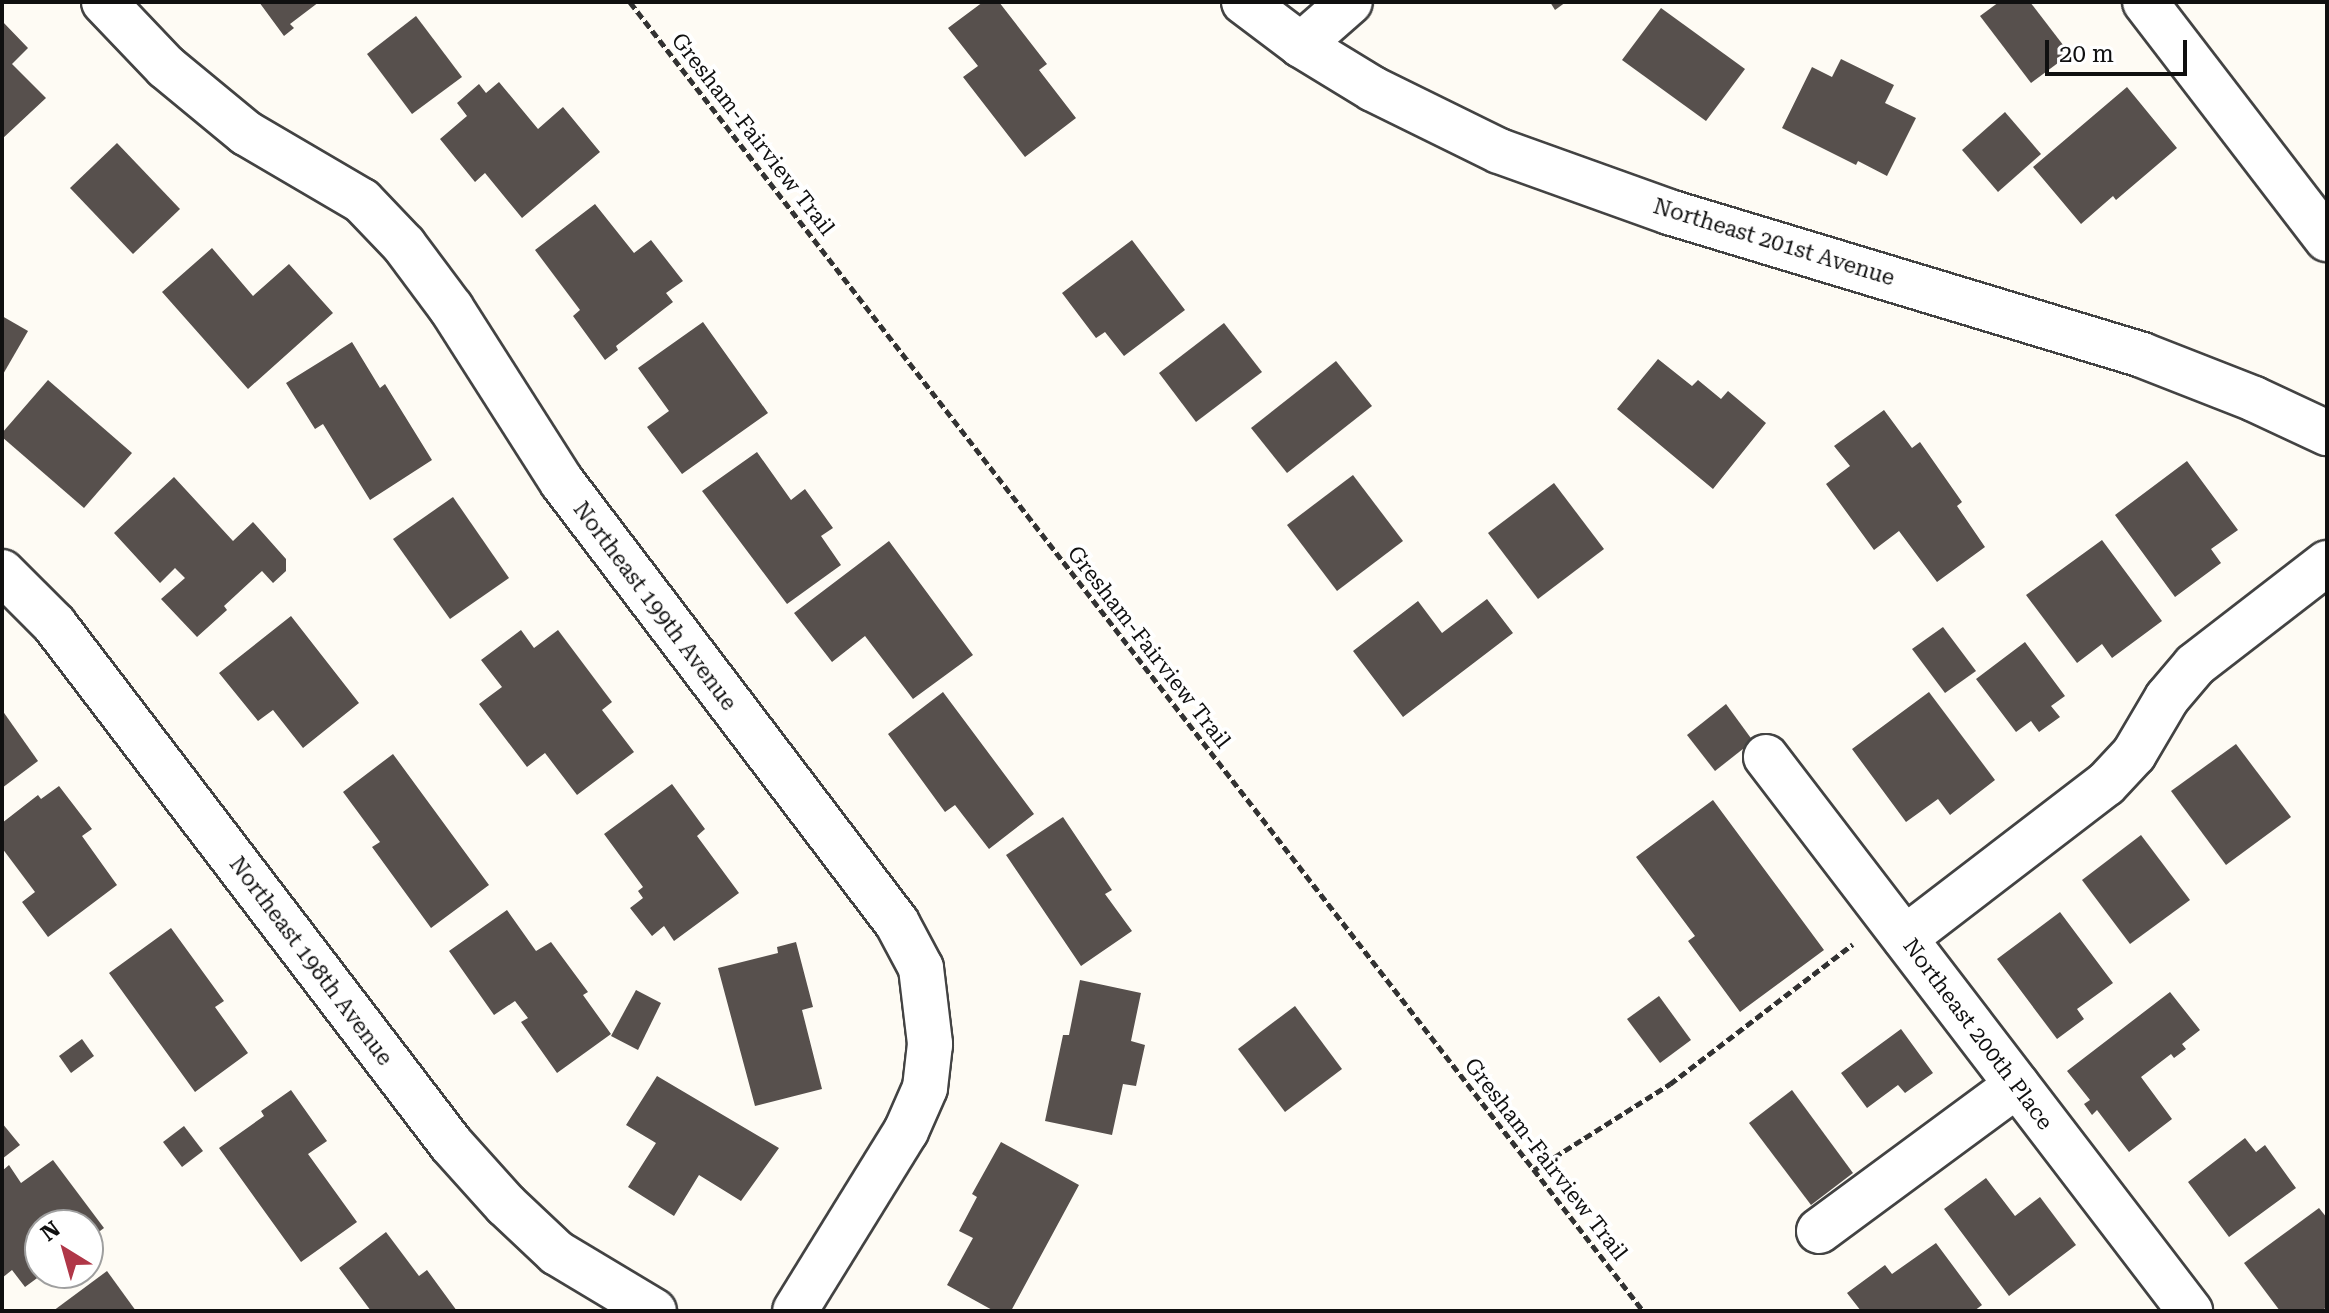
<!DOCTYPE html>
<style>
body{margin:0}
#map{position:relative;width:2329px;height:1313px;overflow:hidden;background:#fefbf4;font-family:"Roboto Serif",serif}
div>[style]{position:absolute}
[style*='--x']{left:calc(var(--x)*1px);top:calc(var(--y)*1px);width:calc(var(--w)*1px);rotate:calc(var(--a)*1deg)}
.building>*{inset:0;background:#57504d}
.path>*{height:5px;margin-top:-2.5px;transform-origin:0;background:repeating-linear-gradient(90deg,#323232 0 8px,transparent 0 12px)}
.roads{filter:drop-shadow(2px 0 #434343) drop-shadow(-2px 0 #434343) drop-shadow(0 2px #434343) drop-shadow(0 -2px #434343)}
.minor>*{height:44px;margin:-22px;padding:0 22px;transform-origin:22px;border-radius:22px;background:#fff}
span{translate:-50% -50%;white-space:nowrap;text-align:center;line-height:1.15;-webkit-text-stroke:8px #fff;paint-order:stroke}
.street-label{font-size:22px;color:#101010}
.frame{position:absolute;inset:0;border:4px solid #101010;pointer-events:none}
.north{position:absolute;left:24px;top:1209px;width:80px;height:80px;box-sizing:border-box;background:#fff;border:2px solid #9f9f9f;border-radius:50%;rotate:323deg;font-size:22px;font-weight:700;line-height:32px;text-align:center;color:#101010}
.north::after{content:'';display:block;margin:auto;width:28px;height:36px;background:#b03748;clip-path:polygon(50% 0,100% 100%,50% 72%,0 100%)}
.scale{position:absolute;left:2045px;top:40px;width:142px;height:36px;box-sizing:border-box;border:4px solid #101010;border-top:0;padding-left:10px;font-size:24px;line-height:28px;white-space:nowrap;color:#101010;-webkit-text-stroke:6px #fff;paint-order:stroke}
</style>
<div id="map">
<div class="building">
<i style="clip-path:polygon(259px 2px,319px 2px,290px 24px,294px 28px,284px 36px)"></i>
<i style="clip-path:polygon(983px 2px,999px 2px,1047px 64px,1039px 70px,1076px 118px,1025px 157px,963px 77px,978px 66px,948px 28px)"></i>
<i style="clip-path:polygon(1550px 2px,1566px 2px,1555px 10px)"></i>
<i style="clip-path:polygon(1999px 2px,2030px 2px,2070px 54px,2031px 83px,1980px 16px)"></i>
<i style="clip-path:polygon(1661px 8px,1745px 69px,1706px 121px,1622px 60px)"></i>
<i style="clip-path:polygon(416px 16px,462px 77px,412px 114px,367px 54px)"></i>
<i style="clip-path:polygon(2px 21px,28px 48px,12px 64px,46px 98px,2px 139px)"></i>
<i style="clip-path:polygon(1841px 59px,1894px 85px,1885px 103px,1916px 118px,1887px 176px,1858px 161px,1856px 165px,1782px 128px,1812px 67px,1832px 77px)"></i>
<i style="clip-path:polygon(499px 82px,538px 129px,563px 107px,600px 152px,522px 218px,485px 173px,475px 182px,440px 139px,467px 116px,457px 103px,479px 84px,486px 93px)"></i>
<i style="clip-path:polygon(2127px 87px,2177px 148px,2116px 200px,2113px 196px,2081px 224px,2033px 167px)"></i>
<i style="clip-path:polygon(2005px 112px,2041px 154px,1998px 192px,1962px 150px)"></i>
<i style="clip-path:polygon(117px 143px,180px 209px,133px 254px,70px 188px)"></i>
<i style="clip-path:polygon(595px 204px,634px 253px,651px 240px,683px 281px,666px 293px,673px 302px,616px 346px,618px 350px,605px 360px,573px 316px,580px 310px,535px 250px)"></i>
<i style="clip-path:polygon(1132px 240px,1185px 310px,1124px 356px,1105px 332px,1096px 338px,1062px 293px)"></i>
<i style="clip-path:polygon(212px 248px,253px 296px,289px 264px,333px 313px,248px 389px,162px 292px)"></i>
<i style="clip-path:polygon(2px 316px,28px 331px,2px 376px)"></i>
<i style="clip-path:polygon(703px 322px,768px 413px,682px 474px,647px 427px,669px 411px,638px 368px)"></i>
<i style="clip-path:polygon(1224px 323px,1262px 372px,1196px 422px,1159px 373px)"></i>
<i style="clip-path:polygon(352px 342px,380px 388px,385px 384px,432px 460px,370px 500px,323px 424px,315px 429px,286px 383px)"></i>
<i style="clip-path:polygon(1658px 359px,1692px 386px,1698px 380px,1721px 399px,1728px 391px,1766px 423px,1713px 489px,1617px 409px)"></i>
<i style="clip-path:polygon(1336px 361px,1372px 406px,1287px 473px,1251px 428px)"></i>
<i style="clip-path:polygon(48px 380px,132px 453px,84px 508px,2px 437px,2px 433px)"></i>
<i style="clip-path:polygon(1884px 410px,1912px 448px,1920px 442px,1962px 502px,1957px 506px,1985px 547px,1937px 582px,1899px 531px,1874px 550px,1826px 484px,1850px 466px,1834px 446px)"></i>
<i style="clip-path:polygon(757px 452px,791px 500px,805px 489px,833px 528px,821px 536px,841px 565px,787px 604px,702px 491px)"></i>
<i style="clip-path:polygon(2187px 461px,2238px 530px,2211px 549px,2221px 563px,2175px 597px,2115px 515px)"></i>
<i style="clip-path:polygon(1353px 475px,1403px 541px,1337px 591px,1287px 525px)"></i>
<i style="clip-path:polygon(174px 477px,233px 541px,253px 522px,286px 559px,286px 571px,273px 583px,262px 571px,224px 606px,227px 610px,197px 637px,161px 599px,185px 578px,175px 568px,160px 583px,114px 533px)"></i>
<i style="clip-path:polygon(1554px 483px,1604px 549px,1538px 599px,1488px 533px)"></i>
<i style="clip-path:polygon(453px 497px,509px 578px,450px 619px,393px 539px)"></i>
<i style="clip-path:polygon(2102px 540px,2162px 621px,2112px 658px,2102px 644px,2077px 663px,2026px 595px)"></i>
<i style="clip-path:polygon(889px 541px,973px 655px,913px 699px,865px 636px,832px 662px,794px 613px)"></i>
<i style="clip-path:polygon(1487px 599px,1513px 633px,1403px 717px,1353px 651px,1418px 601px,1442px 633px)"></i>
<i style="clip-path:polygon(291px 616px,359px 703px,303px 748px,273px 710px,258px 721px,219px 673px)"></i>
<i style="clip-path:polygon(1943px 627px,1976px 671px,1945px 693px,1912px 649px)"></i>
<i style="clip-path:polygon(521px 630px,534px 648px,558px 630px,612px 702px,602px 710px,634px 752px,577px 795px,545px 753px,527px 767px,479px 704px,502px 687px,481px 660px)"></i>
<i style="clip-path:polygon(2025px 642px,2065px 696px,2051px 706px,2060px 717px,2039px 732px,2031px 721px,2016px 732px,1976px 679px)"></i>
<i style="clip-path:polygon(943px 692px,1034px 814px,989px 849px,955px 805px,945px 812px,888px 734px)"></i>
<i style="clip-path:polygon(1929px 692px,1995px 780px,1950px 815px,1938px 799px,1906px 822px,1852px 749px)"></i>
<i style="clip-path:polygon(1726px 704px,1753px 741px,1715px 771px,1687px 735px)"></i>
<i style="clip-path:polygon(2px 710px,38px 761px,2px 788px)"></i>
<i style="clip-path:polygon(2236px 744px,2291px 817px,2226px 865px,2171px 791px)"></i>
<i style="clip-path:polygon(393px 754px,489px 885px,431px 928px,372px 847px,380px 842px,343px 792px)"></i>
<i style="clip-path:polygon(672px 784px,705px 829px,697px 836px,739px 893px,674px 941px,664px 926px,652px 936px,630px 908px,643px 898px,638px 891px,643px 887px,604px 834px)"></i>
<i style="clip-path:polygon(59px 786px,92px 829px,82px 836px,117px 885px,48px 937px,22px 902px,35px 892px,2px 848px,2px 823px,38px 795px,41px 799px)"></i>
<i style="clip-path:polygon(1713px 800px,1824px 950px,1740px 1012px,1688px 941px,1695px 936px,1636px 857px)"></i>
<i style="clip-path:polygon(1063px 817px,1112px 890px,1105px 894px,1132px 931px,1081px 966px,1006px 855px)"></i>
<i style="clip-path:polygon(2141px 835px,2190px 900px,2130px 944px,2082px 880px)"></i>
<i style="clip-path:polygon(507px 910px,536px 951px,551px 942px,588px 992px,583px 995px,611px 1034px,557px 1073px,521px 1022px,528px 1018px,515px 1001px,494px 1015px,449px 951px)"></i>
<i style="clip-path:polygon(2060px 912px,2113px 983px,2077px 1009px,2084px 1019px,2057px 1039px,1997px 959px)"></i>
<i style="clip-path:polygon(171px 928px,224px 1001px,215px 1007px,248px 1053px,195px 1092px,109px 973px)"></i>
<i style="clip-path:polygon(796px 942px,813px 1007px,802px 1010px,822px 1089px,755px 1106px,718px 968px,778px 953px,777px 947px)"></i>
<i style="clip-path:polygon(1080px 980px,1141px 993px,1131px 1041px,1145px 1045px,1136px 1086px,1123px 1084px,1112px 1135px,1045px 1121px,1063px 1035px,1069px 1035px)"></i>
<i style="clip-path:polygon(636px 990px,661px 1003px,638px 1050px,611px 1036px)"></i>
<i style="clip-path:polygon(2170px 992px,2200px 1030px,2182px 1044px,2186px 1049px,2174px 1058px,2171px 1054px,2141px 1077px,2172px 1119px,2129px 1152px,2097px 1110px,2092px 1115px,2084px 1104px,2090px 1100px,2067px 1071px)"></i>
<i style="clip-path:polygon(1659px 996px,1691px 1040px,1660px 1063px,1627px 1019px)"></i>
<i style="clip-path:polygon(1295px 1006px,1342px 1069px,1285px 1112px,1238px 1049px)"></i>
<i style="clip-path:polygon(1901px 1029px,1933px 1073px,1905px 1093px,1898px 1085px,1867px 1108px,1841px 1073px)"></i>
<i style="clip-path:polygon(82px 1039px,94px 1056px,71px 1073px,59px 1056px)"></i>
<i style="clip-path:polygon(657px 1076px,779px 1148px,741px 1201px,699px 1175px,674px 1216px,628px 1187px,656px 1143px,626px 1125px)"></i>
<i style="clip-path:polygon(291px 1090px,327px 1141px,308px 1154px,357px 1222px,301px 1262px,219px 1148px,264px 1116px,261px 1111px)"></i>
<i style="clip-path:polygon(1792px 1090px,1853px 1173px,1811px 1205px,1749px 1123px)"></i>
<i style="clip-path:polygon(2px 1123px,20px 1145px,2px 1159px)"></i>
<i style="clip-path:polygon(184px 1126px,203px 1151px,182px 1167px,163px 1142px)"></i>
<i style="clip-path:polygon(2245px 1138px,2256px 1152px,2265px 1145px,2296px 1188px,2229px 1237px,2188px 1182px)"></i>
<i style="clip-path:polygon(1001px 1142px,1079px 1185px,1011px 1311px,994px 1311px,947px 1285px,973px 1238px,959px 1231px,977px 1197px,972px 1194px)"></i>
<i style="clip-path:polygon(53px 1160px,104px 1228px,88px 1240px,88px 1225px,40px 1225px,40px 1273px,44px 1273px,25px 1287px,12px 1270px,2px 1278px,2px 1171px,9px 1165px,21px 1183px)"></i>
<i style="clip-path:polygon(1986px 1178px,2015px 1216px,2040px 1197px,2076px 1245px,2009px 1296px,1944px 1209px)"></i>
<i style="clip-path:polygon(2319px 1208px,2327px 1218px,2327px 1307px,2321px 1311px,2280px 1311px,2244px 1263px)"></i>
<i style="clip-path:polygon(386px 1232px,419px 1276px,427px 1270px,457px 1311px,371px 1311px,339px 1268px)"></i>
<i style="clip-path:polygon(1936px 1243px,1982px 1305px,1974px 1311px,1861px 1311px,1847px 1293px,1885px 1265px,1892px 1274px)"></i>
<i style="clip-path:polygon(107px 1271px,136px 1311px,53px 1311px)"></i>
</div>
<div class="path">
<i style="--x:630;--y:2;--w:1655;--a:52.26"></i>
<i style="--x:1534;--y:1170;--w:161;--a:-32.3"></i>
<i style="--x:1670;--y:1084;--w:230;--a:-37.4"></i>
</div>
<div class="roads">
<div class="minor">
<i style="--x:104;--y:2;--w:90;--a:46.4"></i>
<i style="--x:166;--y:67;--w:104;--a:39.5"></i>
<i style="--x:246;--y:133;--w:134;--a:30.4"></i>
<i style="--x:362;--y:201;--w:61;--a:46.3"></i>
<i style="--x:404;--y:245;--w:79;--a:53.3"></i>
<i style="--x:451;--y:308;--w:206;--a:57.5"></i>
<i style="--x:562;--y:482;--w:554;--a:52.78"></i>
<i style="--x:897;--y:923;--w:51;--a:61.9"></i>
<i style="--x:921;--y:968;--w:77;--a:83.2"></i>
<i style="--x:930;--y:1044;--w:44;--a:96.5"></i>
<i style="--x:925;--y:1088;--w:47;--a:113.8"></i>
<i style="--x:906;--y:1131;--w:211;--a:121.7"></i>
<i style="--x:1244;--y:2;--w:71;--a:37"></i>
<i style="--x:1301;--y:45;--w:84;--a:31.4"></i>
<i style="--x:1373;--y:89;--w:140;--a:26.2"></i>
<i style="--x:1499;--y:151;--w:181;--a:19.7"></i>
<i style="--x:1669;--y:212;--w:494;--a:16.8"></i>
<i style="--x:2142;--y:355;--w:120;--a:21.4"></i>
<i style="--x:2254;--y:399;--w:81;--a:25"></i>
<i style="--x:2145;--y:2;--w:299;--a:52.5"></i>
<i style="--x:1301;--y:45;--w:65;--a:-41.3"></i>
<i style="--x:2;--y:572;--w:74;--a:45"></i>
<i style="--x:54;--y:624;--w:654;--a:52.64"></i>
<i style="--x:451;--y:1144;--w:82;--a:48"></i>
<i style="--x:506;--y:1205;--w:70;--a:43.3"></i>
<i style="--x:557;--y:1253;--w:113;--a:30.9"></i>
<i style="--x:1766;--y:757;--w:698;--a:52.57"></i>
<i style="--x:1905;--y:938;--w:253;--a:-37.5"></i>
<i style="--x:2106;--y:784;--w:41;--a:-47"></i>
<i style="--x:2134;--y:754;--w:65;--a:-59.5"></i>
<i style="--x:2167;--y:698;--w:43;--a:-49.7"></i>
<i style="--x:2195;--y:665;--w:167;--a:-37.7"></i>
<i style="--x:1819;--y:1231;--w:246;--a:-36.4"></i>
</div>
</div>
<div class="street-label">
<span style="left:753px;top:134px;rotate:52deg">Gresham-Fairview Trail</span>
<span style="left:1774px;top:242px;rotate:17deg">Northeast 201st Avenue</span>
<span style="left:655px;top:606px;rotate:53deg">Northeast 199th Avenue</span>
<span style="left:1149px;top:647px;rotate:52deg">Gresham-Fairview Trail</span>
<span style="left:311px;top:961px;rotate:53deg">Northeast 198th Avenue</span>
<span style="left:1978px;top:1034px;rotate:53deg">Northeast 200th Place</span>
<span style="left:1546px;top:1159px;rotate:52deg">Gresham-Fairview Trail</span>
</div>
<div class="frame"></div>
<div class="north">N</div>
<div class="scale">20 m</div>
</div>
